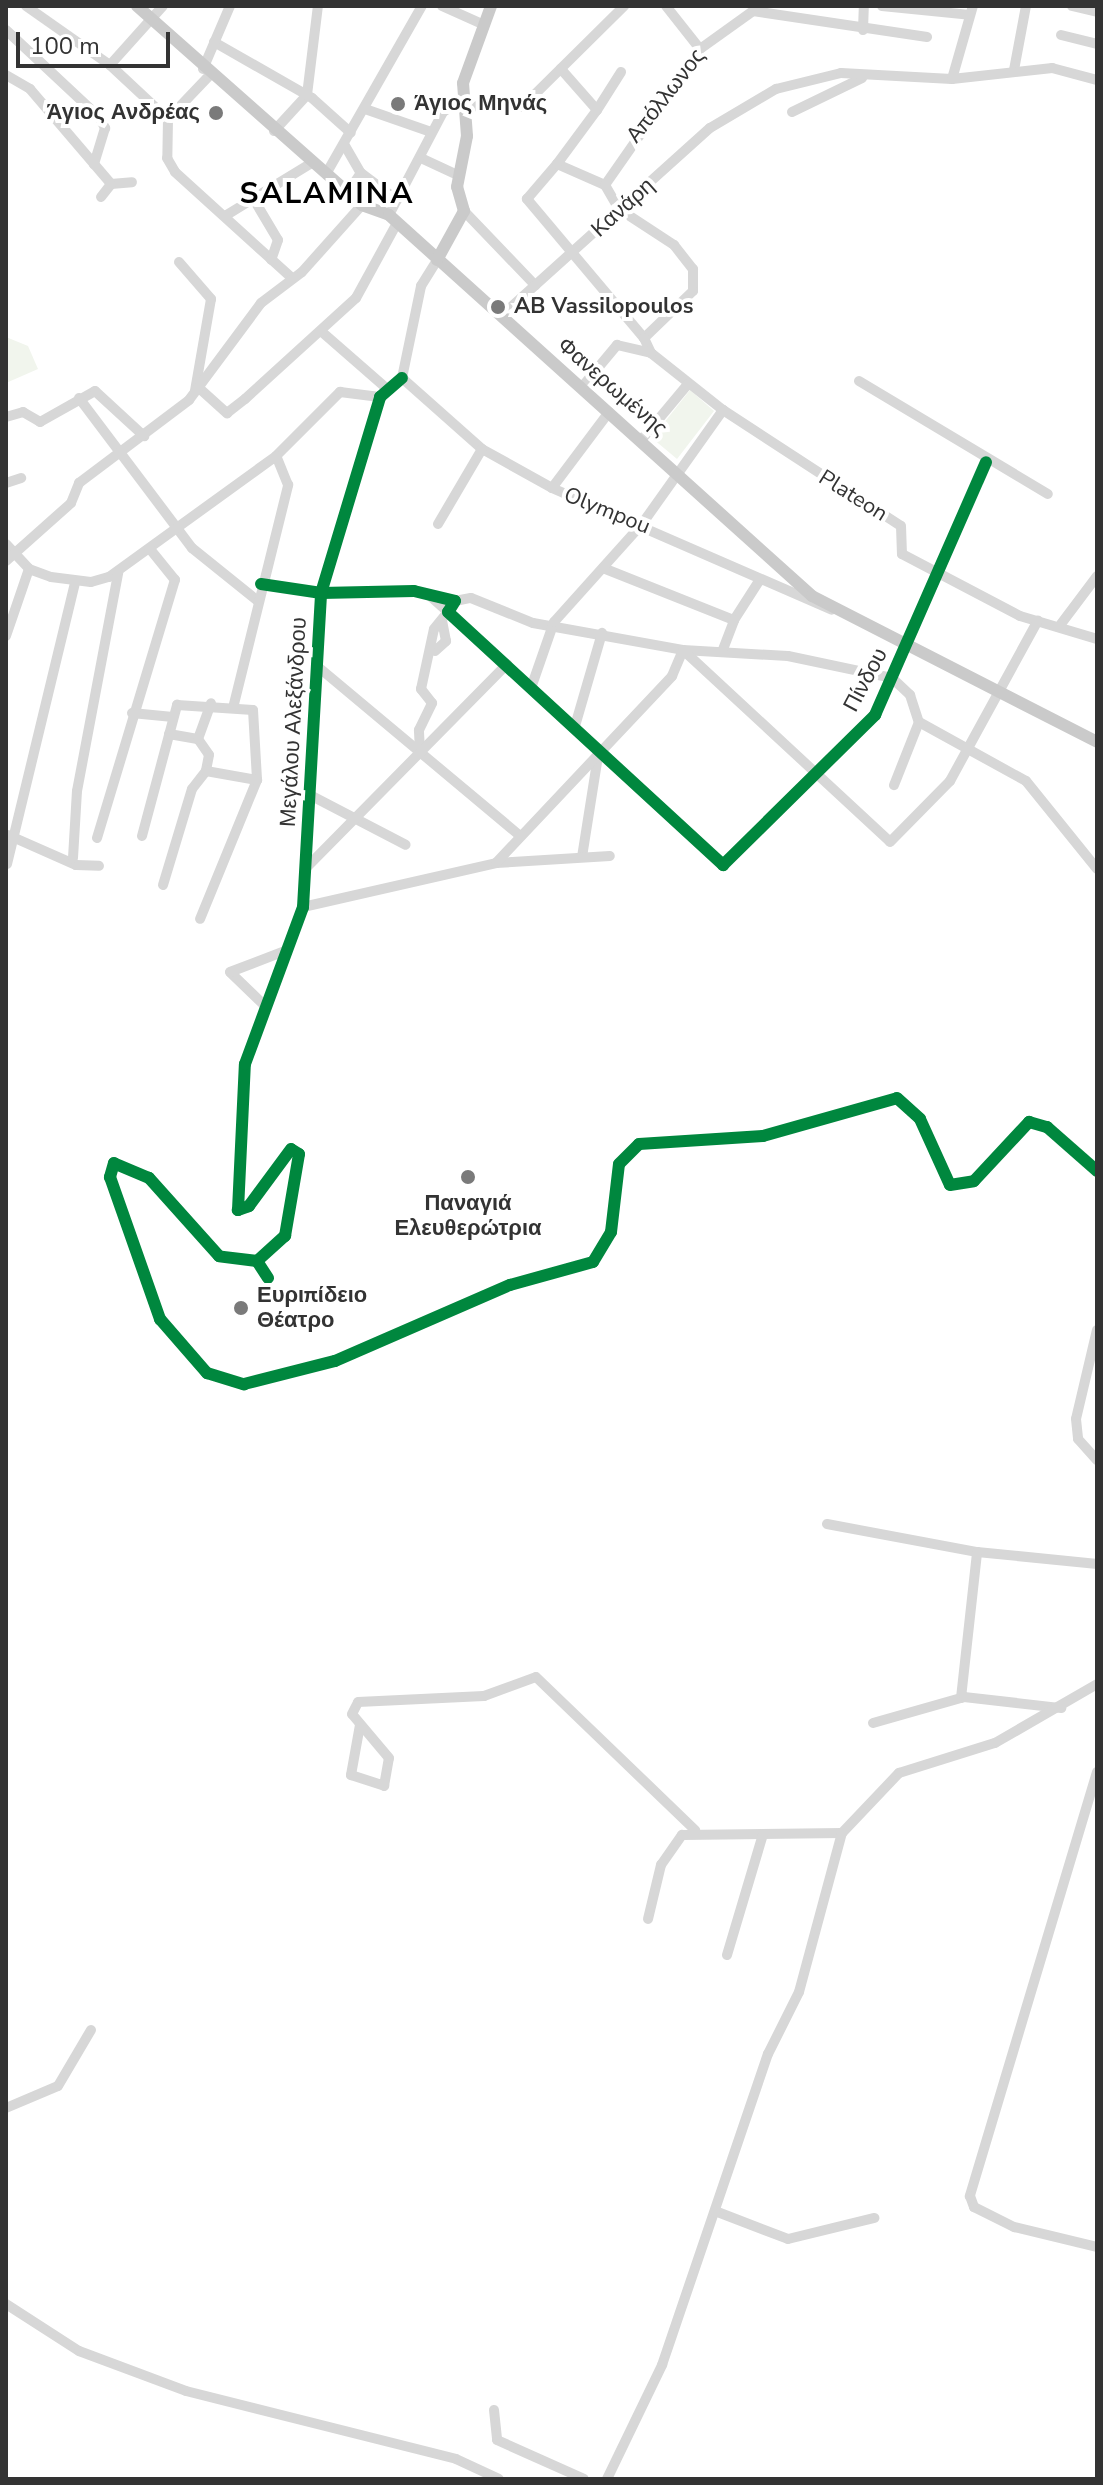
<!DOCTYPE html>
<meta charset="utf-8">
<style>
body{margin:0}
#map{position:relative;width:1103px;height:2485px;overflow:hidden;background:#fff;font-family:"Nunito Sans",sans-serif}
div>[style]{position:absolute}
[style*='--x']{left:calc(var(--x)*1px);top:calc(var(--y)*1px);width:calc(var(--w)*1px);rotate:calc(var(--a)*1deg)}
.green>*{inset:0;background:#f1f5ed}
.minor>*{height:10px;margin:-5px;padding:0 5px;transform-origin:5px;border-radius:5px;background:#d7d7d7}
.major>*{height:12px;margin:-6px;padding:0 6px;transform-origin:6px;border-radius:6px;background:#cacaca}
.cycleway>*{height:12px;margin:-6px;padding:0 6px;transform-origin:6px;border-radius:6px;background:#00873e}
.dots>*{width:22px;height:22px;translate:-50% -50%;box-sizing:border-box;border:4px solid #fff;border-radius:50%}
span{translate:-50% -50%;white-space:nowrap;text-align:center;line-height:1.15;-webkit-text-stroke:8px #fff;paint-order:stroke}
.street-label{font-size:22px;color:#333}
.poi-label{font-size:22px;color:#333;font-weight:700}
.left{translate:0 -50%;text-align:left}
.right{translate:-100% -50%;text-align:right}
.district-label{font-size:30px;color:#000;font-weight:700;letter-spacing:2px}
.frame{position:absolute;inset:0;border:8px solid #333;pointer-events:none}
.scale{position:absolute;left:16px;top:32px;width:154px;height:36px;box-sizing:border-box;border:4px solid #333;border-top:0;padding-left:10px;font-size:24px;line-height:28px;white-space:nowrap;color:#333;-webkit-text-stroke:6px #fff;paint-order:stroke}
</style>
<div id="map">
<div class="green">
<i style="clip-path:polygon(6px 337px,28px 346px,38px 369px,6px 383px)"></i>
<i style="clip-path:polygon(690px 390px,714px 411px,677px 459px,652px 438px)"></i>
</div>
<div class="minor">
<i style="--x:26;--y:6;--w:103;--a:35.1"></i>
<i style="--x:110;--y:65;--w:79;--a:43"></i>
<i style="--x:442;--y:6;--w:44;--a:24.2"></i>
<i style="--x:666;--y:6;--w:55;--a:51.7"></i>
<i style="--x:882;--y:6;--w:88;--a:5.8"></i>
<i style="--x:1072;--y:6;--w:26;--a:13"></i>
<i style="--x:6;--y:30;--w:127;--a:43.1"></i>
<i style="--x:99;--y:117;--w:13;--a:61"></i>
<i style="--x:105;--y:128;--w:38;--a:107"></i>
<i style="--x:863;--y:30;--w:24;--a:-88"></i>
<i style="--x:1061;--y:35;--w:37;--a:14"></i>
<i style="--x:214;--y:42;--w:113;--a:29.7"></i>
<i style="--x:312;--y:98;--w:52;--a:41.9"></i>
<i style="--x:110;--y:65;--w:79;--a:-48.1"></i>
<i style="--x:203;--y:69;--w:69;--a:-66.8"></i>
<i style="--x:1014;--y:70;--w:65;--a:-79.4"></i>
<i style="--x:6;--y:75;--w:28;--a:30"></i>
<i style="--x:30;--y:89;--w:125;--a:49.5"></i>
<i style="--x:111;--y:184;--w:21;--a:-5"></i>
<i style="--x:952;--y:79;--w:76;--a:-74"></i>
<i style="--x:365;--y:109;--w:70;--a:19.2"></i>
<i style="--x:597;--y:110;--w:45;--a:-57.7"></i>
<i style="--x:792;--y:112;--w:78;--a:-25.9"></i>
<i style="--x:168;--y:119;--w:39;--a:91"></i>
<i style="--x:167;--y:158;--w:16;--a:60"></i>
<i style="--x:175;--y:172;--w:156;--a:42.2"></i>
<i style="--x:168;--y:119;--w:59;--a:-46.4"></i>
<i style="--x:274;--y:131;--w:49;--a:-47.5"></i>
<i style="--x:307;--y:95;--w:90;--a:-83"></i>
<i style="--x:344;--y:144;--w:34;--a:60"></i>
<i style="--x:361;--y:173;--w:45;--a:36.9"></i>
<i style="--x:423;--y:159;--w:38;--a:25"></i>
<i style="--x:557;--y:164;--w:52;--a:23.6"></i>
<i style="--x:605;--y:185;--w:28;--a:60"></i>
<i style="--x:619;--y:209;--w:66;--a:33.2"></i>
<i style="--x:674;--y:245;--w:31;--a:52"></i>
<i style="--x:693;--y:269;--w:22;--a:90"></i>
<i style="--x:693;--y:291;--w:68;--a:136.2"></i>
<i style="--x:644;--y:338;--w:182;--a:-130.1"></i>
<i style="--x:527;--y:199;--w:46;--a:-49.4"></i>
<i style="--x:557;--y:164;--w:67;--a:-53.5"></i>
<i style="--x:597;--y:110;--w:55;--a:-131.3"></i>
<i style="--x:326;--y:174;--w:193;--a:-60.3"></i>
<i style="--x:605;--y:185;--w:166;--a:-55.1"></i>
<i style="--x:700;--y:49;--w:65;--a:-35.6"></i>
<i style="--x:753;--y:11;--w:176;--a:8.5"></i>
<i style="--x:348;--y:192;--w:23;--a:-56"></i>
<i style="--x:101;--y:197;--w:16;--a:-52"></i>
<i style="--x:256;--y:203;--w:43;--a:59.3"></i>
<i style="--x:278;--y:240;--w:21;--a:109"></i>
<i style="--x:464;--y:211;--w:103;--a:46.2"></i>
<i style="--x:389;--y:215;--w:116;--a:-62.3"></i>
<i style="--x:443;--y:112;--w:11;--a:-34"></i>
<i style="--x:452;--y:106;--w:70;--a:0.8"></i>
<i style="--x:522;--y:107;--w:144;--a:-44.7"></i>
<i style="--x:225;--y:216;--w:103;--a:-31.5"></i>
<i style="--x:179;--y:262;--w:49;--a:49.1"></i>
<i style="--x:211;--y:299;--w:93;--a:99.9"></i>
<i style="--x:501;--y:316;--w:281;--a:-42"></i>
<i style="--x:710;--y:128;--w:77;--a:-30.6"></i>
<i style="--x:776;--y:89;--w:67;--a:-13.8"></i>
<i style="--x:841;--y:73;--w:111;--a:3.1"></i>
<i style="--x:952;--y:79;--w:101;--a:-6.3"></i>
<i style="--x:1052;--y:68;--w:47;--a:14.9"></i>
<i style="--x:322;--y:332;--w:84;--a:41.1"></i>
<i style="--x:644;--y:338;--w:17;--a:65"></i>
<i style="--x:651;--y:353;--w:92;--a:38.4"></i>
<i style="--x:723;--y:410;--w:212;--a:33.1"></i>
<i style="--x:901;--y:526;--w:28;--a:88"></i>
<i style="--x:902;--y:554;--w:133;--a:27.7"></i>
<i style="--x:1020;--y:616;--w:80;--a:16.6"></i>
<i style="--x:402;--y:378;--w:107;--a:41.6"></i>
<i style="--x:482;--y:449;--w:80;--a:29.1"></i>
<i style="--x:552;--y:488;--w:305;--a:23.5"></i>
<i style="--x:402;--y:378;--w:94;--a:-78.3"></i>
<i style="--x:421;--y:286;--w:31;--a:-58"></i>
<i style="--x:859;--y:381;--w:220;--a:30.9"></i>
<i style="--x:582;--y:387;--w:55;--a:-50.2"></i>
<i style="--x:617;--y:345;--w:35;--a:13"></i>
<i style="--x:199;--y:388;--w:38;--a:42"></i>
<i style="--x:227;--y:413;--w:23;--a:-38"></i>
<i style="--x:245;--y:399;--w:150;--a:-42.3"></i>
<i style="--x:356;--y:298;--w:85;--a:-61.3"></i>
<i style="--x:79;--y:398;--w:188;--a:53"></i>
<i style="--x:192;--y:548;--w:85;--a:38.8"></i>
<i style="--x:6;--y:417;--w:18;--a:-16"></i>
<i style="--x:23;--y:412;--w:20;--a:30"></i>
<i style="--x:40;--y:422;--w:63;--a:-29.4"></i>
<i style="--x:95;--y:391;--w:67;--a:42.6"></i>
<i style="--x:642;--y:439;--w:72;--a:-50.1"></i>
<i style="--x:6;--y:483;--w:16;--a:-18"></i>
<i style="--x:552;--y:488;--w:95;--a:-53.1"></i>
<i style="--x:438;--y:524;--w:87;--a:-59.6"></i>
<i style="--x:6;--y:544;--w:34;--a:47"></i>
<i style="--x:29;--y:569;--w:23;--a:20"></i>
<i style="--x:51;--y:577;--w:40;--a:7.1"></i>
<i style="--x:91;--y:582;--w:19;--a:-16"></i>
<i style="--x:109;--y:577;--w:206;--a:-35.9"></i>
<i style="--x:276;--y:456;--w:91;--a:-45"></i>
<i style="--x:340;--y:392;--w:40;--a:7.1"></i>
<i style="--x:6;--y:561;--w:87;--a:-41.7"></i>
<i style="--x:71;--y:503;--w:22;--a:-68"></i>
<i style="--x:79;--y:483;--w:138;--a:-37"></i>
<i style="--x:189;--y:400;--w:121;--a:-53.4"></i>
<i style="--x:261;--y:303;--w:51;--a:-37.1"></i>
<i style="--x:302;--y:272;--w:90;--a:-48.2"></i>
<i style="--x:603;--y:568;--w:141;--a:21.7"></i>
<i style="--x:734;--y:620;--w:46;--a:-57.3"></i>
<i style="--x:261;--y:584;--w:61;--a:8.5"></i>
<i style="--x:321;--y:593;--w:93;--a:-1.2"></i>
<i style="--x:414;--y:591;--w:42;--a:13.7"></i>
<i style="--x:455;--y:601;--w:13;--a:122"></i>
<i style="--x:448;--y:612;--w:374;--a:42.6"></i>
<i style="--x:723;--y:865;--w:214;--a:-44.6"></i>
<i style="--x:875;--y:715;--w:276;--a:-66.3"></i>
<i style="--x:455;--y:601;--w:16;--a:-11"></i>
<i style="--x:471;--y:598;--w:67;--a:22"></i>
<i style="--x:533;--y:623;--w:152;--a:10.2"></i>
<i style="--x:683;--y:650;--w:105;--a:3.3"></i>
<i style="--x:788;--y:656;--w:106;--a:11.9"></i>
<i style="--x:892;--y:678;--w:25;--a:43"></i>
<i style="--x:910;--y:695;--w:28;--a:72"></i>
<i style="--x:919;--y:722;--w:68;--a:111.6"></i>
<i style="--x:1061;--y:624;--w:60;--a:-53.1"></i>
<i style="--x:6;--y:636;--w:71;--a:-71.1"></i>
<i style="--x:435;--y:651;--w:15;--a:-42"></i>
<i style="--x:446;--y:641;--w:21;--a:-101"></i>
<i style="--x:722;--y:652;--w:34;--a:-69"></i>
<i style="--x:317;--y:666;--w:265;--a:39.9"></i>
<i style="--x:531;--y:688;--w:70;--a:-70.8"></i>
<i style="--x:554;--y:622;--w:132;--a:-48.1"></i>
<i style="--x:642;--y:524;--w:140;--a:-54.6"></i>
<i style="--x:234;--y:704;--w:226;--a:-76.1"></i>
<i style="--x:288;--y:485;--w:31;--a:-112"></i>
<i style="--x:132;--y:713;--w:41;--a:5.6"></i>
<i style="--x:919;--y:722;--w:122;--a:28.9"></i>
<i style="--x:1026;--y:781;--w:113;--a:51.1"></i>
<i style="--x:575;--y:726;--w:97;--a:-73.8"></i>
<i style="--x:169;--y:734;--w:29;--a:10"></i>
<i style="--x:198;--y:739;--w:19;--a:55"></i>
<i style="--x:209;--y:755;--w:16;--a:101"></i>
<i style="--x:198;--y:739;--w:38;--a:-70"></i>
<i style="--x:420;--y:751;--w:21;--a:-93"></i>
<i style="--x:419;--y:730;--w:30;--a:-64"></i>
<i style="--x:432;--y:703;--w:18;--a:-128"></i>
<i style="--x:421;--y:689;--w:61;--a:-77.8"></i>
<i style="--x:434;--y:629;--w:22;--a:-51"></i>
<i style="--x:448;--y:612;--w:24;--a:-138"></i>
<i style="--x:308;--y:794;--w:110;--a:27.5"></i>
<i style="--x:8;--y:835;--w:74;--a:23.8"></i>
<i style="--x:76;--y:865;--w:23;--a:2"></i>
<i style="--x:142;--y:836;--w:136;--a:-75"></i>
<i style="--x:177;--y:705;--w:76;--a:3.8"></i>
<i style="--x:253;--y:710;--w:70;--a:86.7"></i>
<i style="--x:257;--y:780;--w:150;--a:112.3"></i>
<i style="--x:97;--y:838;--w:270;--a:-73.2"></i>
<i style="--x:175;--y:580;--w:40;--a:-129"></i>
<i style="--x:582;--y:857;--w:108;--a:-81"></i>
<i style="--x:73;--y:858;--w:67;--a:-86.6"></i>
<i style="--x:77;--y:791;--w:222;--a:-79.3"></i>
<i style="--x:496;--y:863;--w:114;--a:-3.5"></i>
<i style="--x:7;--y:864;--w:290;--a:-76.4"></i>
<i style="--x:307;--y:867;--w:285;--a:-45.4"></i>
<i style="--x:163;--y:885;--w:100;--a:-73.2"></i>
<i style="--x:192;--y:789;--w:23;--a:-52"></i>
<i style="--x:206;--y:771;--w:52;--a:10"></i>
<i style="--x:303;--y:907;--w:198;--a:-12.8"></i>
<i style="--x:496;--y:863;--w:257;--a:-46.7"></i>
<i style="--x:672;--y:676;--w:28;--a:-67"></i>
<i style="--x:683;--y:650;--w:282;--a:42.8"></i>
<i style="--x:890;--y:842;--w:86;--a:-45.5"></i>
<i style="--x:950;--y:781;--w:183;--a:-61.3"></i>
<i style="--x:264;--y:1005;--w:47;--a:-135.9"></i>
<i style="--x:230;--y:972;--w:59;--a:-20.9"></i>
<i style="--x:257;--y:1261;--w:38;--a:-42"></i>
<i style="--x:285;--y:1236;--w:83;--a:-80.3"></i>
<i style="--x:299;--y:1154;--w:9;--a:-148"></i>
<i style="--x:291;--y:1149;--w:71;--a:126.4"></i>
<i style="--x:249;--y:1206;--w:12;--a:160"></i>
<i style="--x:238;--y:1210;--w:146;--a:-87.3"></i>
<i style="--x:245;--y:1064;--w:167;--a:-69.7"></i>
<i style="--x:303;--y:907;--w:315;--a:-86.7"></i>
<i style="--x:321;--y:593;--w:205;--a:-73.2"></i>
<i style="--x:380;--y:397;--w:29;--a:-41"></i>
<i style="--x:268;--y:1278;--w:20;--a:-123"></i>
<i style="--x:257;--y:1261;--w:38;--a:-173"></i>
<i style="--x:219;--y:1256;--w:105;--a:-131.9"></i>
<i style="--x:149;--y:1178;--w:38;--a:-157"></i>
<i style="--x:114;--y:1163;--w:15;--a:106"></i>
<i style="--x:110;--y:1177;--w:151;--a:70.6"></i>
<i style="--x:160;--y:1319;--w:72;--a:49"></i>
<i style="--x:207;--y:1373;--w:39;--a:17"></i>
<i style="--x:244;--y:1384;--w:94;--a:-14.2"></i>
<i style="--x:335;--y:1361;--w:191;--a:-23.5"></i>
<i style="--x:510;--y:1285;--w:86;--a:-15.5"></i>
<i style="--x:593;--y:1262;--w:35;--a:-59"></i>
<i style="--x:611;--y:1232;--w:68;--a:-83.3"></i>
<i style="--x:619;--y:1164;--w:28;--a:-45"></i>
<i style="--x:639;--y:1144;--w:124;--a:-3.7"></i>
<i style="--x:763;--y:1136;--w:139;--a:-15.8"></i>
<i style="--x:897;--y:1098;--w:31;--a:42"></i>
<i style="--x:920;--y:1119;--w:72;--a:65.6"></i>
<i style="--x:950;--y:1185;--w:24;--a:-9"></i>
<i style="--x:974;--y:1181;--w:81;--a:-47"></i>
<i style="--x:1029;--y:1122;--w:19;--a:16"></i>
<i style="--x:1047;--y:1127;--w:67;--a:41.3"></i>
<i style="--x:1097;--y:1330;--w:91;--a:103.3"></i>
<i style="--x:1076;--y:1419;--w:20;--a:84"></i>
<i style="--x:1078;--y:1439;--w:28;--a:48"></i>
<i style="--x:827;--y:1524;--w:153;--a:10.6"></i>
<i style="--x:977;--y:1552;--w:121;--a:5.7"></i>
<i style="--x:961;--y:1698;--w:147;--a:-83.7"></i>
<i style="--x:873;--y:1723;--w:95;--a:-15.9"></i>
<i style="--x:964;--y:1697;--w:98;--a:6.5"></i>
<i style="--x:360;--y:1725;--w:51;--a:100.2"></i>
<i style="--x:351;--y:1775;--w:35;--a:18"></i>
<i style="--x:384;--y:1786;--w:28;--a:-80"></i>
<i style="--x:389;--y:1758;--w:57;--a:-130.1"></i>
<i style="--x:352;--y:1714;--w:13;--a:-63"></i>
<i style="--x:358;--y:1702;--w:126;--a:-2.7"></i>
<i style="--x:484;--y:1696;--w:55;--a:-20.1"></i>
<i style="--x:536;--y:1677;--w:221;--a:43.9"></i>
<i style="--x:1097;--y:1772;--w:443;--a:106.7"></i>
<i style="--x:970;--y:2196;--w:12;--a:70"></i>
<i style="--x:974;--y:2207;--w:45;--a:26.6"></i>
<i style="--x:1014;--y:2227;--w:85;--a:13.5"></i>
<i style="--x:648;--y:1919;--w:56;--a:-76.5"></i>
<i style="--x:661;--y:1865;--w:37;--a:-55"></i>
<i style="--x:682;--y:1835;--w:160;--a:-0.7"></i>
<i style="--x:727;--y:1955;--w:126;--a:-73.4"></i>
<i style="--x:6;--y:2108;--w:56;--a:-22.9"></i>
<i style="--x:58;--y:2086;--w:65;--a:-59.5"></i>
<i style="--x:715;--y:2211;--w:78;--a:21"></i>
<i style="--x:788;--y:2239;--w:89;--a:-13.7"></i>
<i style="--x:6;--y:2304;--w:87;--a:32.8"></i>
<i style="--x:79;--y:2351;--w:114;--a:20.5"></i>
<i style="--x:186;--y:2391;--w:278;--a:14.1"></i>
<i style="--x:456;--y:2459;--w:47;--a:24.9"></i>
<i style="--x:494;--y:2410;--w:30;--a:84"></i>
<i style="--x:497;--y:2440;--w:95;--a:24.1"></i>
<i style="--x:607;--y:2479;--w:127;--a:-64.2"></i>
<i style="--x:662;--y:2365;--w:329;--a:-71.2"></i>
<i style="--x:768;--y:2054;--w:69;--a:-63.4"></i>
<i style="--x:799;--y:1992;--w:165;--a:-74.9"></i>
<i style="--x:842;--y:1833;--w:83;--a:-46.5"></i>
<i style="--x:899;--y:1773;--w:101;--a:-17.4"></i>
<i style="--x:995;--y:1743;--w:118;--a:-30"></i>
</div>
<div class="major">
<i style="--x:137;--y:6;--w:300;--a:41.5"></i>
<i style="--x:362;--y:205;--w:29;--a:20"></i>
<i style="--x:389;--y:215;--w:569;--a:42.01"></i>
<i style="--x:812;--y:596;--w:320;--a:27.1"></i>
<i style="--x:437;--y:260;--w:56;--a:-61.1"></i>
<i style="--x:464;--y:211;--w:25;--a:-106"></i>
<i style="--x:457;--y:187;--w:52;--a:-78.9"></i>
<i style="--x:467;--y:136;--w:53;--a:-94.3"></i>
<i style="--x:463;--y:83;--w:82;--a:-70"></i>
</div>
<div class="cycleway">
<i style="--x:261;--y:584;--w:61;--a:8.5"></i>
<i style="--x:321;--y:593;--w:93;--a:-1.2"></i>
<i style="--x:414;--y:591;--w:42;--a:13.7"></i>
<i style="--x:455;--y:601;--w:13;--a:122"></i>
<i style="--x:448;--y:612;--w:374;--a:42.6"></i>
<i style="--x:723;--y:865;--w:214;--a:-44.6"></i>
<i style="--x:875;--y:715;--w:276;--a:-66.3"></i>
<i style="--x:257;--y:1261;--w:38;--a:-42"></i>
<i style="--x:285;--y:1236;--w:83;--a:-80.3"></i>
<i style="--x:299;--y:1154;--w:9;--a:-148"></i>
<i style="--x:291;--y:1149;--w:71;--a:126.4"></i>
<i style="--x:249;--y:1206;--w:12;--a:160"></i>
<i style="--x:238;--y:1210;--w:146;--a:-87.3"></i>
<i style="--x:245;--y:1064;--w:167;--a:-69.7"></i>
<i style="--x:303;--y:907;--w:315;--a:-86.7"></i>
<i style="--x:321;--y:593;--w:205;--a:-73.2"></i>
<i style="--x:380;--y:397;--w:29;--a:-41"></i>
<i style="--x:268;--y:1278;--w:20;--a:-123"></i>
<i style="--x:257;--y:1261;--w:38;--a:-173"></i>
<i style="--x:219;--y:1256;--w:105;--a:-131.9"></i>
<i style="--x:149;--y:1178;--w:38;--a:-157"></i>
<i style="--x:114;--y:1163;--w:15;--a:106"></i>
<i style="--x:110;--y:1177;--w:151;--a:70.6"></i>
<i style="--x:160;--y:1319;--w:72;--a:49"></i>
<i style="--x:207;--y:1373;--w:39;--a:17"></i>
<i style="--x:244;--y:1384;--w:94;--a:-14.2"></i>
<i style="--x:335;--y:1361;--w:191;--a:-23.5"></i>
<i style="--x:510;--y:1285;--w:86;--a:-15.5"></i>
<i style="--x:593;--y:1262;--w:35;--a:-59"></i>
<i style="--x:611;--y:1232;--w:68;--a:-83.3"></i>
<i style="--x:619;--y:1164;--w:28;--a:-45"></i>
<i style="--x:639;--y:1144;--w:124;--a:-3.7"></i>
<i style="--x:763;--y:1136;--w:139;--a:-15.8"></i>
<i style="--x:897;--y:1098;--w:31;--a:42"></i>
<i style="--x:920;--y:1119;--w:72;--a:65.6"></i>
<i style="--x:950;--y:1185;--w:24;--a:-9"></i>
<i style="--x:974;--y:1181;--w:81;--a:-47"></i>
<i style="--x:1029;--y:1122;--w:19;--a:16"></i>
<i style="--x:1047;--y:1127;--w:67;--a:41.3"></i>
</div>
<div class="dots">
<i style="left:398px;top:104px;background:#7a7a7a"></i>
<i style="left:216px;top:113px;background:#7a7a7a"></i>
<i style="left:498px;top:307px;background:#7a7a7a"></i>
<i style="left:468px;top:1177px;background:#7a7a7a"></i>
<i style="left:241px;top:1308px;background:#7a7a7a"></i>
</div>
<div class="street-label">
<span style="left:666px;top:96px;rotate:-52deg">Απόλλωνος</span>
<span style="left:623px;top:208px;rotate:-42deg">Κανάρη</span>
<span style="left:612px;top:387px;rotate:41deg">Φανερωμένης</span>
<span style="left:853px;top:496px;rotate:32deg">Plateon</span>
<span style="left:607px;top:511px;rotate:22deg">Olympou</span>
<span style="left:866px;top:680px;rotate:-62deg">Πίνδου</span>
<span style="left:294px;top:722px;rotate:-87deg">Μεγάλου Αλεξάνδρου</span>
</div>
<div class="poi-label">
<span class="left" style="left:414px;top:104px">Άγιος Μηνάς</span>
<span class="right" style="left:200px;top:113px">Άγιος Ανδρέας</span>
<span class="left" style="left:514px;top:307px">AB Vassilopoulos</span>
<span style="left:468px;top:1216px">Παναγιά<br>Ελευθερώτρια</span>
<span class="left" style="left:257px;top:1308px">Ευριπίδειο<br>Θέατρο</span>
</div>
<div class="district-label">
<span style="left:327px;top:194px">SALAMINA</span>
</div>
<div class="frame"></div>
<div class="scale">100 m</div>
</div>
